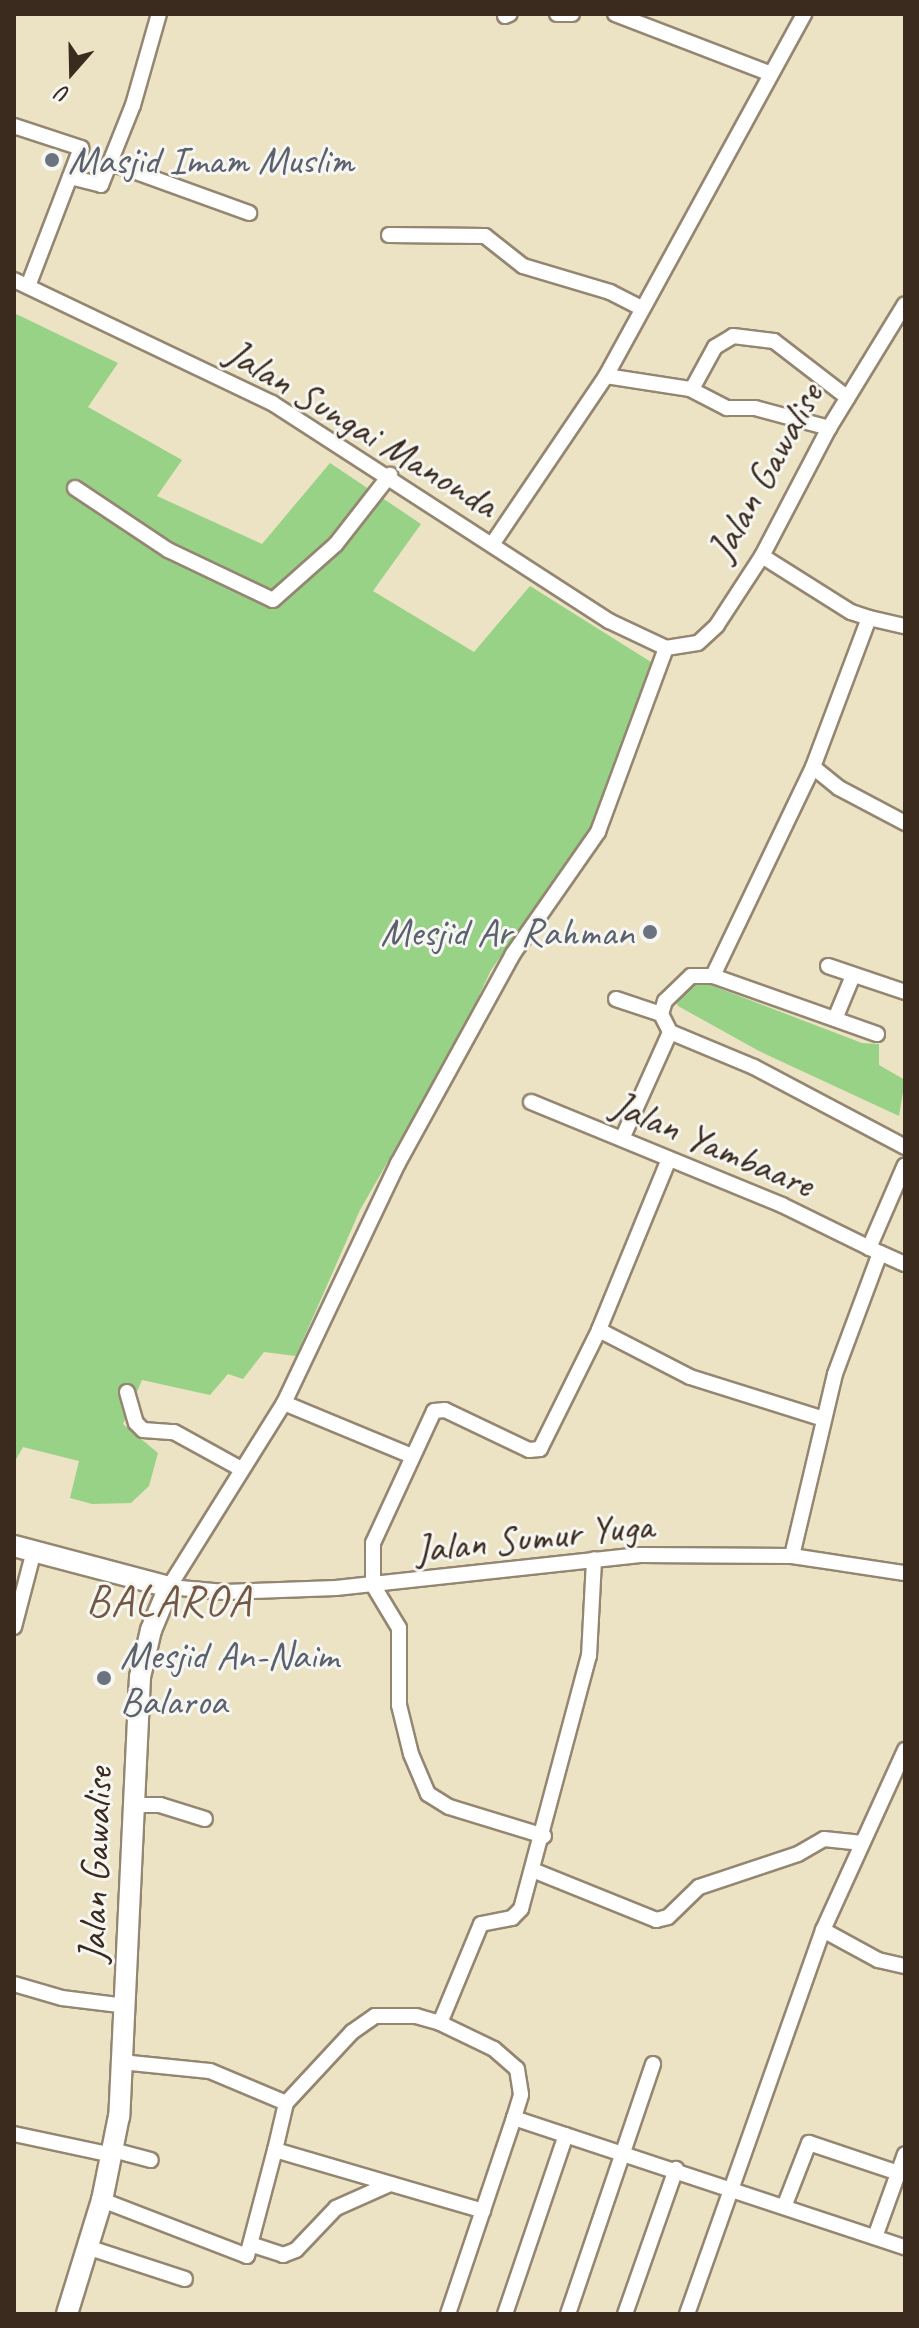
<!DOCTYPE html>
<style>
body{margin:0}
#map{position:relative;width:919px;height:2328px;overflow:hidden;background:#ece2c4;font-family:Caveat,sans-serif}
div>[style]{position:absolute}
[style*='--x']{left:calc(var(--x)*1px);top:calc(var(--y)*1px);width:calc(var(--w)*1px);rotate:calc(var(--a)*1deg)}
.green>*{inset:0;background:#97d287}
.roads{filter:drop-shadow(2px 0 #948671) drop-shadow(-2px 0 #948671) drop-shadow(0 2px #948671) drop-shadow(0 -2px #948671)}
.street>*{height:14px;margin:-7px;padding:0 7px;transform-origin:7px;border-radius:7px;background:#fff}
.secondary>*{height:20px;margin:-10px;padding:0 10px;transform-origin:10px;border-radius:10px;background:#fff}
.dots>*{width:22px;height:22px;translate:-50% -50%;box-sizing:border-box;border:4px solid #f6f6f2;border-radius:50%}
span{translate:-50% -50%;white-space:nowrap;text-align:center;line-height:1.15;-webkit-text-stroke:6px #f6f6f2;paint-order:stroke}
.worship-label{font-size:40px;color:#5b616d}
.left{translate:0 -50%;text-align:left}
.right{translate:-100% -50%;text-align:right}
.street-label{font-size:40px;color:#3b2a1e}
.quarter-label{font-size:44px;color:#745843;letter-spacing:2px}
.frame{position:absolute;inset:0;border:16px solid #3b2a1e;pointer-events:none}
.north{position:absolute;left:32px;top:32px;width:80px;height:80px;-webkit-text-stroke:6px #f6f6f2;paint-order:stroke;rotate:200deg;font-size:22px;font-weight:700;line-height:32px;text-align:center;color:#3b2a1e}
.north::after{content:'';display:block;margin:auto;width:28px;height:36px;background:#3b2a1e;clip-path:polygon(50% 0,100% 100%,50% 72%,0 100%)}
</style>
<div id="map">
<div class="green">
<i style="clip-path:polygon(14px 313px,118px 363px,88px 407px,182px 460px,157px 496px,262px 544px,330px 463px,421px 524px,373px 591px,474px 652px,530px 586px,651px 662px,594px 825px,491px 970px,462px 1032px,360px 1210px,296px 1356px,264px 1352px,243px 1379px,228px 1374px,210px 1395px,142px 1380px,123px 1424px,158px 1453px,149px 1486px,131px 1503px,92px 1504px,70px 1498px,79px 1461px,23px 1447px,14px 1463px)"></i>
<i style="clip-path:polygon(700px 981px,862px 1043px,879px 1044px,879px 1065px,905px 1080px,899px 1116px,759px 1051px,678px 1006px,675px 999px)"></i>
</div>
<div class="roads">
<div class="street">
<i style="--x:557;--y:14;--w:15;--a:0"></i>
<i style="--x:615;--y:14;--w:165;--a:21"></i>
<i style="--x:505;--y:16;--w:5;--a:-22"></i>
<i style="--x:14;--y:126;--w:71;--a:18.2"></i>
<i style="--x:81;--y:148;--w:148;--a:111"></i>
<i style="--x:111;--y:163;--w:147;--a:19.9"></i>
<i style="--x:70;--y:177;--w:32;--a:14"></i>
<i style="--x:101;--y:185;--w:86;--a:-68.2"></i>
<i style="--x:133;--y:105;--w:95;--a:-74.1"></i>
<i style="--x:389;--y:235;--w:96;--a:0.6"></i>
<i style="--x:485;--y:236;--w:48;--a:38.3"></i>
<i style="--x:523;--y:266;--w:91;--a:16.6"></i>
<i style="--x:610;--y:292;--w:33;--a:27"></i>
<i style="--x:14;--y:280;--w:286;--a:25.5"></i>
<i style="--x:272;--y:403;--w:401;--a:32.9"></i>
<i style="--x:609;--y:621;--w:63;--a:25.3"></i>
<i style="--x:666;--y:648;--w:32;--a:-9"></i>
<i style="--x:698;--y:643;--w:26;--a:-43"></i>
<i style="--x:717;--y:625;--w:82;--a:-56.9"></i>
<i style="--x:762;--y:556;--w:144;--a:-62.4"></i>
<i style="--x:829;--y:428;--w:145;--a:-58.5"></i>
<i style="--x:606;--y:376;--w:85;--a:8.8"></i>
<i style="--x:690;--y:389;--w:42;--a:27.2"></i>
<i style="--x:727;--y:408;--w:28;--a:0"></i>
<i style="--x:755;--y:408;--w:77;--a:15.1"></i>
<i style="--x:692;--y:389;--w:48;--a:-61.3"></i>
<i style="--x:715;--y:347;--w:21;--a:-31"></i>
<i style="--x:733;--y:336;--w:41;--a:7"></i>
<i style="--x:774;--y:341;--w:93;--a:37.6"></i>
<i style="--x:75;--y:488;--w:112;--a:33.7"></i>
<i style="--x:168;--y:550;--w:116;--a:25.5"></i>
<i style="--x:273;--y:600;--w:84;--a:-41.6"></i>
<i style="--x:336;--y:544;--w:88;--a:-52"></i>
<i style="--x:493;--y:543;--w:202;--a:-55.9"></i>
<i style="--x:606;--y:376;--w:413;--a:-61.3"></i>
<i style="--x:762;--y:556;--w:105;--a:32.2"></i>
<i style="--x:851;--y:612;--w:19;--a:18"></i>
<i style="--x:869;--y:618;--w:159;--a:110.6"></i>
<i style="--x:813;--y:767;--w:232;--a:115.6"></i>
<i style="--x:713;--y:976;--w:22;--a:180"></i>
<i style="--x:691;--y:976;--w:36;--a:136"></i>
<i style="--x:665;--y:1001;--w:14;--a:107"></i>
<i style="--x:661;--y:1014;--w:20;--a:63"></i>
<i style="--x:670;--y:1032;--w:91;--a:22.6"></i>
<i style="--x:754;--y:1067;--w:171;--a:27.9"></i>
<i style="--x:869;--y:618;--w:37;--a:13"></i>
<i style="--x:666;--y:648;--w:196;--a:110.3"></i>
<i style="--x:598;--y:832;--w:149;--a:124.9"></i>
<i style="--x:513;--y:954;--w:239;--a:118.8"></i>
<i style="--x:398;--y:1163;--w:266;--a:115.4"></i>
<i style="--x:284;--y:1403;--w:217;--a:122"></i>
<i style="--x:169;--y:1587;--w:56;--a:5.1"></i>
<i style="--x:225;--y:1592;--w:111;--a:-2.1"></i>
<i style="--x:336;--y:1588;--w:306;--a:-6.2"></i>
<i style="--x:640;--y:1555;--w:152;--a:0.4"></i>
<i style="--x:792;--y:1556;--w:114;--a:8.6"></i>
<i style="--x:813;--y:767;--w:33;--a:39"></i>
<i style="--x:839;--y:788;--w:75;--a:27.9"></i>
<i style="--x:828;--y:966;--w:81;--a:18.7"></i>
<i style="--x:713;--y:976;--w:174;--a:19.5"></i>
<i style="--x:616;--y:999;--w:47;--a:18.4"></i>
<i style="--x:835;--y:1019;--w:44;--a:-67.5"></i>
<i style="--x:531;--y:1102;--w:271;--a:22.3"></i>
<i style="--x:782;--y:1205;--w:109;--a:26.1"></i>
<i style="--x:880;--y:1253;--w:129;--a:110.4"></i>
<i style="--x:835;--y:1374;--w:187;--a:103.3"></i>
<i style="--x:622;--y:1139;--w:117;--a:-65.8"></i>
<i style="--x:669;--y:1159;--w:185;--a:112.3"></i>
<i style="--x:599;--y:1330;--w:102;--a:27.3"></i>
<i style="--x:690;--y:1377;--w:140;--a:17.4"></i>
<i style="--x:869;--y:1248;--w:90;--a:-66.6"></i>
<i style="--x:880;--y:1253;--w:27;--a:24"></i>
<i style="--x:127;--y:1392;--w:32;--a:74"></i>
<i style="--x:136;--y:1423;--w:10;--a:45"></i>
<i style="--x:143;--y:1430;--w:31;--a:4"></i>
<i style="--x:174;--y:1432;--w:77;--a:28.9"></i>
<i style="--x:284;--y:1403;--w:139;--a:22.5"></i>
<i style="--x:14;--y:1627;--w:79;--a:-75.3"></i>
<i style="--x:132;--y:1805;--w:28;--a:0"></i>
<i style="--x:160;--y:1805;--w:47;--a:17.3"></i>
<i style="--x:544;--y:1836;--w:99;--a:-163"></i>
<i style="--x:449;--y:1807;--w:25;--a:-148"></i>
<i style="--x:428;--y:1794;--w:43;--a:-113"></i>
<i style="--x:411;--y:1754;--w:50;--a:-103.8"></i>
<i style="--x:399;--y:1705;--w:77;--a:-90"></i>
<i style="--x:399;--y:1628;--w:50;--a:-121.2"></i>
<i style="--x:373;--y:1585;--w:42;--a:-90"></i>
<i style="--x:373;--y:1543;--w:145;--a:-65.2"></i>
<i style="--x:434;--y:1411;--w:11;--a:-5"></i>
<i style="--x:445;--y:1410;--w:93;--a:25.5"></i>
<i style="--x:529;--y:1450;--w:11;--a:-5"></i>
<i style="--x:540;--y:1449;--w:133;--a:-63.6"></i>
<i style="--x:535;--y:1871;--w:131;--a:22"></i>
<i style="--x:656;--y:1920;--w:12;--a:-14"></i>
<i style="--x:668;--y:1917;--w:43;--a:-44.1"></i>
<i style="--x:699;--y:1887;--w:104;--a:-18.4"></i>
<i style="--x:798;--y:1854;--w:30;--a:-30"></i>
<i style="--x:824;--y:1839;--w:36;--a:6"></i>
<i style="--x:823;--y:1930;--w:63;--a:28.6"></i>
<i style="--x:878;--y:1960;--w:28;--a:13"></i>
<i style="--x:14;--y:1984;--w:50;--a:16.3"></i>
<i style="--x:62;--y:1998;--w:64;--a:7.1"></i>
<i style="--x:440;--y:2023;--w:60;--a:25.7"></i>
<i style="--x:494;--y:2049;--w:30;--a:41"></i>
<i style="--x:517;--y:2069;--w:26;--a:81"></i>
<i style="--x:521;--y:2095;--w:24;--a:107"></i>
<i style="--x:121;--y:2062;--w:89;--a:5.8"></i>
<i style="--x:210;--y:2071;--w:82;--a:22.8"></i>
<i style="--x:14;--y:2134;--w:100;--a:12.1"></i>
<i style="--x:113;--y:2150;--w:39;--a:15"></i>
<i style="--x:275;--y:2150;--w:48;--a:-76.8"></i>
<i style="--x:286;--y:2103;--w:97;--a:-47.1"></i>
<i style="--x:352;--y:2032;--w:28;--a:-35"></i>
<i style="--x:375;--y:2016;--w:41;--a:0"></i>
<i style="--x:416;--y:2016;--w:25;--a:16"></i>
<i style="--x:440;--y:2023;--w:107;--a:-67.5"></i>
<i style="--x:481;--y:1924;--w:32;--a:-11"></i>
<i style="--x:512;--y:1918;--w:13;--a:-45"></i>
<i style="--x:521;--y:1909;--w:262;--a:-75"></i>
<i style="--x:589;--y:1656;--w:97;--a:-87"></i>
<i style="--x:102;--y:2200;--w:155;--a:21.1"></i>
<i style="--x:247;--y:2256;--w:110;--a:-75.2"></i>
<i style="--x:275;--y:2150;--w:217;--a:16.3"></i>
<i style="--x:784;--y:2207;--w:69;--a:-68.7"></i>
<i style="--x:809;--y:2143;--w:94;--a:18.6"></i>
<i style="--x:875;--y:2237;--w:88;--a:-70.1"></i>
<i style="--x:253;--y:2245;--w:32;--a:18"></i>
<i style="--x:283;--y:2255;--w:14;--a:-21"></i>
<i style="--x:296;--y:2250;--w:58;--a:-46.4"></i>
<i style="--x:336;--y:2208;--w:59;--a:-24"></i>
<i style="--x:87;--y:2247;--w:103;--a:18.1"></i>
<i style="--x:448;--y:2314;--w:207;--a:-71.4"></i>
<i style="--x:514;--y:2118;--w:412;--a:18.3"></i>
<i style="--x:505;--y:2314;--w:189;--a:-71.2"></i>
<i style="--x:568;--y:2314;--w:264;--a:-71.2"></i>
<i style="--x:625;--y:2314;--w:154;--a:-70.6"></i>
<i style="--x:687;--y:2314;--w:407;--a:-70.5"></i>
<i style="--x:823;--y:1930;--w:198;--a:-65.5"></i>
</div>
<div class="secondary">
<i style="--x:14;--y:1546;--w:160;--a:14.8"></i>
<i style="--x:169;--y:1587;--w:47;--a:112.7"></i>
<i style="--x:151;--y:1630;--w:48;--a:103.2"></i>
<i style="--x:140;--y:1677;--w:440;--a:92.7"></i>
<i style="--x:119;--y:2116;--w:86;--a:101.4"></i>
<i style="--x:102;--y:2200;--w:119;--a:107.1"></i>
</div>
</div>
<div class="dots">
<i style="left:52px;top:160px;background:#6b7280"></i>
<i style="left:650px;top:932px;background:#6b7280"></i>
<i style="left:104px;top:1678px;background:#6b7280"></i>
</div>
<div class="worship-label">
<span class="left" style="left:68px;top:160px">Masjid Imam Muslim</span>
<span class="right" style="left:634px;top:932px">Mesjid Ar Rahman</span>
<span class="left" style="left:120px;top:1678px">Mesjid An-Naim<br>Balaroa</span>
</div>
<div class="street-label">
<span style="left:362px;top:428px;rotate:31deg">Jalan Sungai Manonda</span>
<span style="left:765px;top:472px;rotate:-61deg">Jalan Gawalise</span>
<span style="left:713px;top:1144px;rotate:23deg">Jalan Yambaare</span>
<span style="left:534px;top:1537px;rotate:-6deg">Jalan Sumur Yuga</span>
<span style="left:95px;top:1865px;rotate:-88deg">Jalan Gawalise</span>
</div>
<div class="quarter-label">
<span style="left:169px;top:1601px">BALAROA</span>
</div>
<div class="frame"></div>
<div class="north">U</div>
</div>
